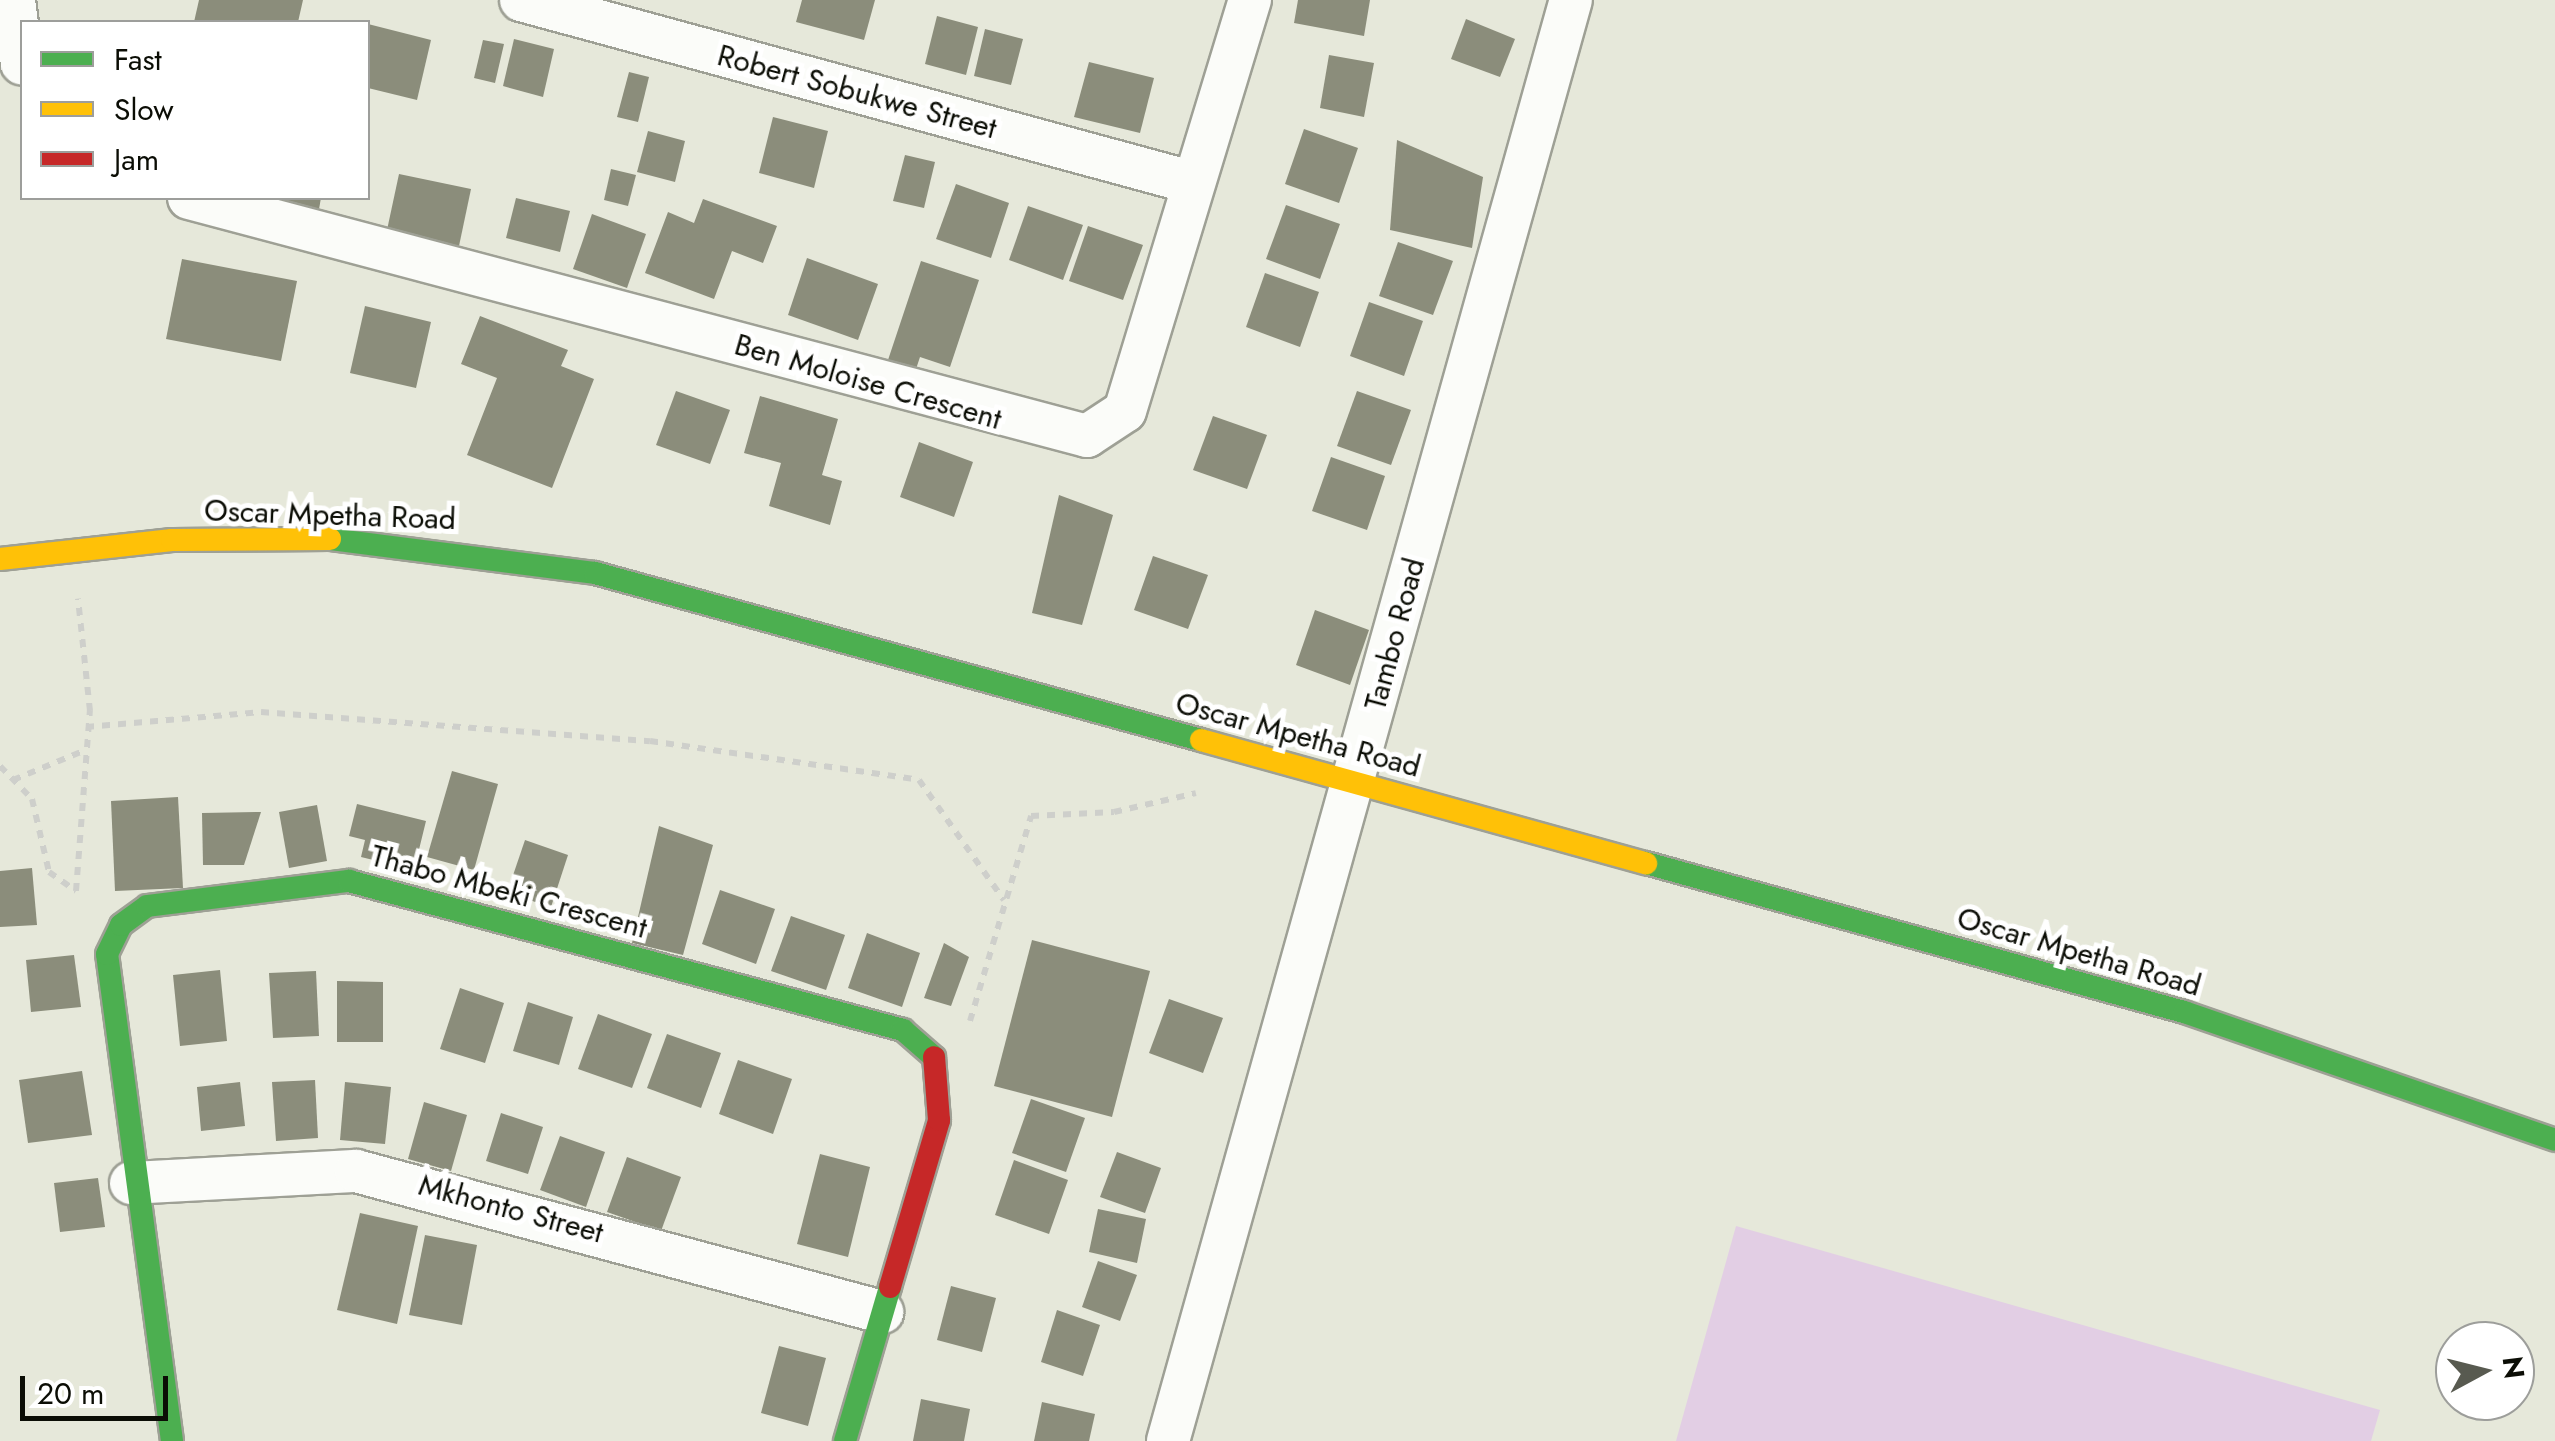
<!DOCTYPE html>
<style>
body{margin:0}
#map{position:relative;width:2555px;height:1441px;overflow:hidden;background:#e6e8da;font-family:Jost,sans-serif}
div>[style]{position:absolute}
[style*='--x']{left:calc(var(--x)*1px);top:calc(var(--y)*1px);width:calc(var(--w)*1px);rotate:calc(var(--a)*1deg)}
.green>*{inset:0;background:#e2cee4}
.building>*{inset:0;background:#8b8d7b}
.path>*{height:6px;margin-top:-3px;transform-origin:0;background:repeating-linear-gradient(90deg,#cecfcb 0 8px,transparent 0 16px)}
.roads{filter:drop-shadow(2px 0 #9ea095) drop-shadow(-2px 0 #9ea095) drop-shadow(0 2px #9ea095) drop-shadow(0 -2px #9ea095)}
.street>*{height:42px;margin:-21px;padding:0 21px;transform-origin:21px;border-radius:21px;background:#fbfcf9}
.fast>*{height:22px;margin:-11px;padding:0 11px;transform-origin:11px;border-radius:11px;background:#4caf50}
.slow>*{height:22px;margin:-11px;padding:0 11px;transform-origin:11px;border-radius:11px;background:#ffc107}
.jam>*{height:22px;margin:-11px;padding:0 11px;transform-origin:11px;border-radius:11px;background:#c62828}
span{translate:-50% -50%;white-space:nowrap;text-align:center;line-height:1.15;-webkit-text-stroke:10px #fff;paint-order:stroke}
.street-label{font-size:30px;color:#0b0d05}
.legend{position:absolute;left:20px;top:20px;width:350px;height:180px;box-sizing:border-box;background:#fff;border:2px solid #9d9e9b;margin:0;padding:12px 18px;list-style:none;font-size:30px;color:#0b0d05}
.legend li{display:flex;align-items:center;gap:20px;height:50px}
.legend b{width:50px;border:2px solid #9d9e9b}
.north{position:absolute;left:2435px;top:1321px;width:100px;height:100px;box-sizing:border-box;background:#fff;border:2px solid #9d9e9b;border-radius:50%;rotate:83deg;font-size:28px;font-weight:700;line-height:40px;text-align:center;color:#0b0d05}
.north::after{content:'';display:block;margin:auto;width:35px;height:45px;background:#585a50;clip-path:polygon(50% 0,100% 100%,50% 72%,0 100%)}
.scale{position:absolute;left:20px;top:1376px;width:148px;height:45px;box-sizing:border-box;border:5px solid #0b0d05;border-top:0;padding-left:12px;font-size:30px;line-height:35px;white-space:nowrap;color:#0b0d05;-webkit-text-stroke:8px #fff;paint-order:stroke}
</style>
<div id="map">
<div class="green">
<i style="clip-path:polygon(1736px 1226px,2380px 1410px,2371px 1441px,1676px 1441px)"></i>
</div>
<div class="building">
<i style="clip-path:polygon(199px 0,303px 0,298px 22px,194px 22px)"></i>
<i style="clip-path:polygon(802px 0,875px 0,864px 40px,796px 22px)"></i>
<i style="clip-path:polygon(1298px 0,1370px 0,1364px 36px,1294px 23px)"></i>
<i style="clip-path:polygon(937px 16px,978px 27px,966px 75px,925px 64px)"></i>
<i style="clip-path:polygon(1466px 19px,1515px 39px,1500px 77px,1451px 59px)"></i>
<i style="clip-path:polygon(368px 24px,431px 40px,417px 100px,368px 88px)"></i>
<i style="clip-path:polygon(985px 29px,1023px 39px,1011px 85px,974px 76px)"></i>
<i style="clip-path:polygon(514px 39px,554px 49px,543px 97px,503px 86px)"></i>
<i style="clip-path:polygon(483px 40px,504px 44px,495px 83px,474px 78px)"></i>
<i style="clip-path:polygon(1329px 55px,1374px 63px,1364px 117px,1320px 108px)"></i>
<i style="clip-path:polygon(1089px 62px,1154px 78px,1140px 133px,1074px 117px)"></i>
<i style="clip-path:polygon(629px 72px,649px 77px,638px 122px,617px 117px)"></i>
<i style="clip-path:polygon(773px 117px,828px 131px,814px 188px,759px 173px)"></i>
<i style="clip-path:polygon(1304px 129px,1358px 148px,1339px 203px,1285px 184px)"></i>
<i style="clip-path:polygon(648px 131px,685px 141px,675px 182px,637px 172px)"></i>
<i style="clip-path:polygon(1397px 140px,1483px 177px,1472px 248px,1390px 230px)"></i>
<i style="clip-path:polygon(905px 155px,935px 162px,924px 208px,893px 201px)"></i>
<i style="clip-path:polygon(611px 169px,636px 175px,628px 206px,604px 200px)"></i>
<i style="clip-path:polygon(399px 174px,471px 189px,459px 246px,387px 230px)"></i>
<i style="clip-path:polygon(956px 184px,1009px 203px,991px 258px,936px 239px)"></i>
<i style="clip-path:polygon(273px 198px,321px 198px,319px 209px)"></i>
<i style="clip-path:polygon(516px 198px,570px 211px,560px 252px,506px 238px)"></i>
<i style="clip-path:polygon(703px 199px,777px 226px,763px 263px,732px 251px,714px 299px,645px 273px,668px 212px,694px 223px)"></i>
<i style="clip-path:polygon(1286px 205px,1340px 224px,1320px 279px,1266px 259px)"></i>
<i style="clip-path:polygon(1028px 206px,1083px 225px,1063px 280px,1009px 260px)"></i>
<i style="clip-path:polygon(592px 214px,646px 234px,627px 288px,573px 269px)"></i>
<i style="clip-path:polygon(1088px 226px,1143px 245px,1123px 300px,1069px 281px)"></i>
<i style="clip-path:polygon(1398px 242px,1453px 261px,1433px 315px,1379px 296px)"></i>
<i style="clip-path:polygon(807px 258px,878px 284px,858px 340px,788px 315px)"></i>
<i style="clip-path:polygon(182px 259px,297px 281px,281px 361px,166px 339px)"></i>
<i style="clip-path:polygon(921px 261px,979px 280px,950px 367px,920px 357px,915px 372px,887px 363px)"></i>
<i style="clip-path:polygon(1265px 273px,1319px 292px,1300px 347px,1246px 327px)"></i>
<i style="clip-path:polygon(1369px 302px,1423px 321px,1404px 376px,1350px 356px)"></i>
<i style="clip-path:polygon(365px 306px,431px 322px,416px 388px,350px 373px)"></i>
<i style="clip-path:polygon(480px 316px,568px 350px,561px 366px,594px 379px,552px 488px,467px 455px,497px 378px,461px 364px)"></i>
<i style="clip-path:polygon(676px 391px,730px 410px,710px 464px,656px 445px)"></i>
<i style="clip-path:polygon(1357px 391px,1411px 410px,1391px 465px,1337px 446px)"></i>
<i style="clip-path:polygon(760px 396px,838px 419px,822px 475px,842px 481px,830px 525px,769px 506px,781px 463px,744px 453px)"></i>
<i style="clip-path:polygon(1213px 416px,1267px 435px,1247px 489px,1193px 470px)"></i>
<i style="clip-path:polygon(919px 442px,973px 462px,954px 517px,900px 497px)"></i>
<i style="clip-path:polygon(1331px 457px,1385px 476px,1367px 530px,1312px 511px)"></i>
<i style="clip-path:polygon(1059px 495px,1113px 515px,1082px 625px,1032px 613px)"></i>
<i style="clip-path:polygon(1153px 556px,1208px 575px,1188px 629px,1134px 610px)"></i>
<i style="clip-path:polygon(1315px 610px,1369px 630px,1350px 685px,1296px 665px)"></i>
<i style="clip-path:polygon(452px 771px,498px 784px,474px 870px,427px 857px)"></i>
<i style="clip-path:polygon(178px 797px,183px 888px,115px 891px,111px 801px)"></i>
<i style="clip-path:polygon(357px 804px,426px 821px,414px 870px,361px 857px,365px 840px,349px 836px)"></i>
<i style="clip-path:polygon(317px 805px,327px 861px,289px 868px,279px 812px)"></i>
<i style="clip-path:polygon(261px 812px,244px 865px,203px 865px,202px 813px)"></i>
<i style="clip-path:polygon(659px 826px,713px 845px,683px 955px,632px 943px)"></i>
<i style="clip-path:polygon(525px 840px,568px 855px,551px 907px,507px 893px)"></i>
<i style="clip-path:polygon(32px 868px,37px 925px,0 927px,0 871px)"></i>
<i style="clip-path:polygon(720px 890px,775px 909px,756px 964px,702px 944px)"></i>
<i style="clip-path:polygon(791px 916px,845px 935px,826px 990px,771px 971px)"></i>
<i style="clip-path:polygon(867px 933px,920px 953px,902px 1007px,848px 988px)"></i>
<i style="clip-path:polygon(1032px 940px,1150px 971px,1112px 1117px,994px 1086px)"></i>
<i style="clip-path:polygon(944px 943px,969px 957px,951px 1006px,924px 998px)"></i>
<i style="clip-path:polygon(74px 955px,81px 1007px,31px 1012px,26px 960px)"></i>
<i style="clip-path:polygon(220px 970px,227px 1041px,180px 1046px,173px 975px)"></i>
<i style="clip-path:polygon(316px 971px,319px 1036px,273px 1038px,269px 973px)"></i>
<i style="clip-path:polygon(337px 981px,383px 982px,383px 1042px,337px 1042px)"></i>
<i style="clip-path:polygon(460px 988px,504px 1003px,485px 1063px,440px 1049px)"></i>
<i style="clip-path:polygon(1169px 999px,1223px 1018px,1203px 1073px,1149px 1053px)"></i>
<i style="clip-path:polygon(528px 1002px,573px 1017px,559px 1065px,513px 1051px)"></i>
<i style="clip-path:polygon(598px 1014px,652px 1034px,632px 1088px,578px 1069px)"></i>
<i style="clip-path:polygon(667px 1034px,721px 1053px,701px 1108px,647px 1088px)"></i>
<i style="clip-path:polygon(738px 1060px,792px 1079px,773px 1134px,719px 1114px)"></i>
<i style="clip-path:polygon(82px 1071px,92px 1135px,28px 1143px,19px 1080px)"></i>
<i style="clip-path:polygon(315px 1080px,318px 1138px,276px 1141px,272px 1082px)"></i>
<i style="clip-path:polygon(240px 1082px,245px 1126px,201px 1131px,197px 1087px)"></i>
<i style="clip-path:polygon(345px 1082px,391px 1087px,385px 1144px,340px 1140px)"></i>
<i style="clip-path:polygon(1031px 1099px,1085px 1118px,1066px 1172px,1012px 1153px)"></i>
<i style="clip-path:polygon(424px 1102px,467px 1115px,451px 1171px,408px 1159px)"></i>
<i style="clip-path:polygon(501px 1113px,543px 1127px,528px 1174px,486px 1161px)"></i>
<i style="clip-path:polygon(560px 1136px,605px 1152px,586px 1207px,540px 1190px)"></i>
<i style="clip-path:polygon(1117px 1152px,1161px 1168px,1145px 1213px,1100px 1197px)"></i>
<i style="clip-path:polygon(820px 1154px,870px 1167px,848px 1257px,797px 1244px)"></i>
<i style="clip-path:polygon(627px 1157px,681px 1177px,661px 1231px,607px 1212px)"></i>
<i style="clip-path:polygon(1014px 1160px,1068px 1180px,1049px 1234px,995px 1215px)"></i>
<i style="clip-path:polygon(98px 1178px,105px 1227px,60px 1232px,54px 1183px)"></i>
<i style="clip-path:polygon(1098px 1209px,1146px 1219px,1137px 1263px,1089px 1252px)"></i>
<i style="clip-path:polygon(360px 1213px,418px 1226px,397px 1324px,337px 1310px)"></i>
<i style="clip-path:polygon(425px 1235px,477px 1245px,462px 1325px,409px 1315px)"></i>
<i style="clip-path:polygon(1098px 1261px,1137px 1275px,1120px 1321px,1082px 1307px)"></i>
<i style="clip-path:polygon(951px 1286px,996px 1298px,982px 1352px,937px 1340px)"></i>
<i style="clip-path:polygon(1057px 1310px,1100px 1325px,1083px 1376px,1041px 1362px)"></i>
<i style="clip-path:polygon(779px 1346px,826px 1358px,808px 1426px,761px 1413px)"></i>
<i style="clip-path:polygon(921px 1399px,970px 1409px,964px 1441px,913px 1441px)"></i>
<i style="clip-path:polygon(1042px 1402px,1095px 1414px,1089px 1441px,1034px 1441px)"></i>
</div>
<div class="path">
<i style="--x:86;--y:727;--w:176;--a:-4.9"></i>
<i style="--x:261;--y:712;--w:390;--a:4.3"></i>
<i style="--x:650;--y:741;--w:272;--a:8.2"></i>
<i style="--x:919;--y:780;--w:147;--a:54.7"></i>
<i style="--x:0;--y:766;--w:46;--a:45.9"></i>
<i style="--x:32;--y:799;--w:75;--a:76.9"></i>
<i style="--x:49;--y:872;--w:33;--a:35"></i>
<i style="--x:13;--y:780;--w:76;--a:-22.5"></i>
<i style="--x:76;--y:891;--w:181;--a:-85.6"></i>
<i style="--x:90;--y:711;--w:113;--a:-96.1"></i>
<i style="--x:970;--y:1021;--w:214;--a:-73.4"></i>
<i style="--x:1031;--y:816;--w:83;--a:-2.8"></i>
<i style="--x:1114;--y:812;--w:84;--a:-13"></i>
</div>
<div class="roads">
<div class="street">
<i style="--x:14;--y:0;--w:64;--a:82.9"></i>
<i style="--x:521;--y:0;--w:697;--a:15.21"></i>
<i style="--x:189;--y:198;--w:929;--a:14.84"></i>
<i style="--x:1087;--y:436;--w:45;--a:-33.3"></i>
<i style="--x:1125;--y:411;--w:430;--a:-73.1"></i>
<i style="--x:131;--y:1183;--w:225;--a:-3.1"></i>
<i style="--x:356;--y:1171;--w:545;--a:15.01"></i>
<i style="--x:1168;--y:1441;--w:1496;--a:-74.38"></i>
</div>
<div class="fast">
<i style="--x:330;--y:539;--w:267;--a:7.3"></i>
<i style="--x:595;--y:573;--w:629;--a:15.41"></i>
<i style="--x:1646;--y:863;--w:558;--a:15.48"></i>
<i style="--x:2184;--y:1012;--w:392;--a:19"></i>
<i style="--x:172;--y:1441;--w:491;--a:-97.6"></i>
<i style="--x:107;--y:954;--w:32;--a:-64"></i>
<i style="--x:121;--y:925;--w:32;--a:-36"></i>
<i style="--x:147;--y:906;--w:204;--a:-7.1"></i>
<i style="--x:349;--y:881;--w:574;--a:15.05"></i>
<i style="--x:903;--y:1030;--w:41;--a:41.1"></i>
<i style="--x:845;--y:1441;--w:160;--a:-73.7"></i>
</div>
<div class="slow">
<i style="--x:0;--y:559;--w:173;--a:-6.3"></i>
<i style="--x:172;--y:540;--w:158;--a:-0.4"></i>
<i style="--x:1201;--y:740;--w:462;--a:15.5"></i>
</div>
<div class="jam">
<i style="--x:890;--y:1287;--w:174;--a:-73.6"></i>
<i style="--x:939;--y:1120;--w:63;--a:-94.5"></i>
</div>
</div>
<div class="street-label">
<span style="left:857px;top:92px;rotate:15deg">Robert Sobukwe Street</span>
<span style="left:868px;top:382px;rotate:16deg">Ben Moloise Crescent</span>
<span style="left:330px;top:515px;rotate:2deg">Oscar Mpetha Road</span>
<span style="left:1395px;top:634px;rotate:-75deg">Tambo Road</span>
<span style="left:1298px;top:735px;rotate:15deg">Oscar Mpetha Road</span>
<span style="left:509px;top:892px;rotate:15deg">Thabo Mbeki Crescent</span>
<span style="left:2079px;top:952px;rotate:16deg">Oscar Mpetha Road</span>
<span style="left:511px;top:1209px;rotate:15deg">Mkhonto Street</span>
</div>
<ul class="legend">
<li><b style="height:12px;background:#4caf50"></b>Fast</li>
<li><b style="height:12px;background:#ffc107"></b>Slow</li>
<li><b style="height:12px;background:#c62828"></b>Jam</li>
</ul>
<div class="north">N</div>
<div class="scale">20 m</div>
</div>
